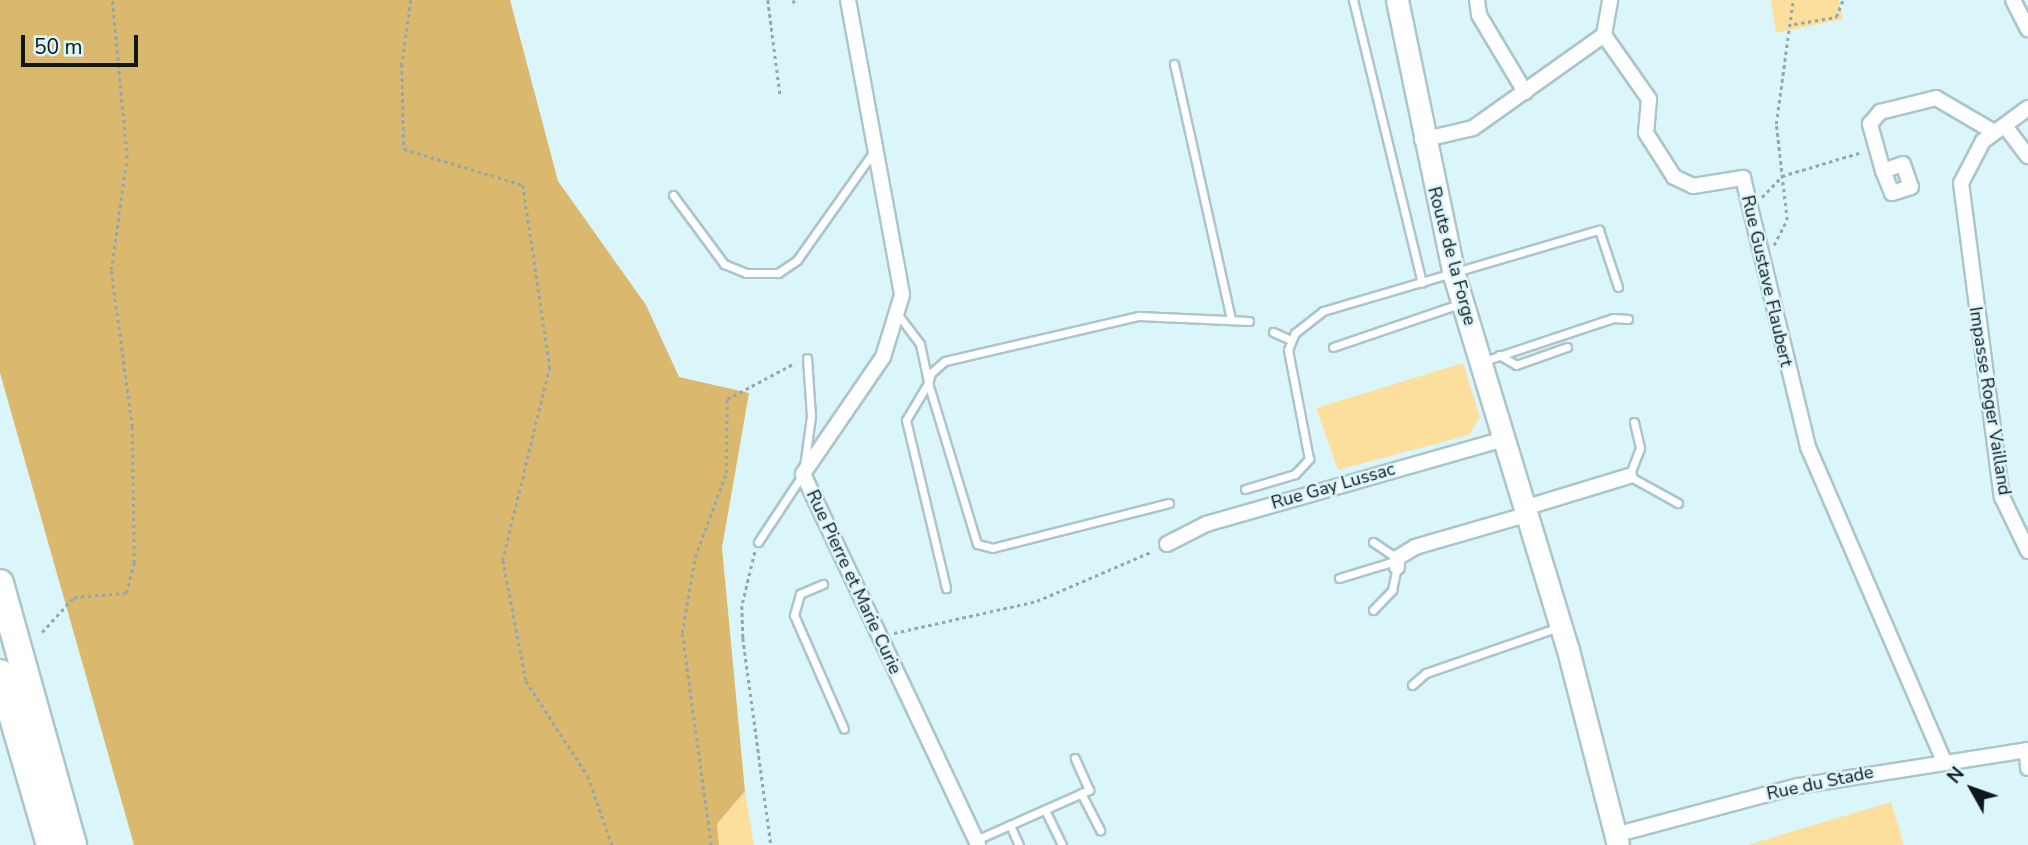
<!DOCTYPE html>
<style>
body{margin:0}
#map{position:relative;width:2028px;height:845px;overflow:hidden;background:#dbf6fb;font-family:"Nunito Sans",sans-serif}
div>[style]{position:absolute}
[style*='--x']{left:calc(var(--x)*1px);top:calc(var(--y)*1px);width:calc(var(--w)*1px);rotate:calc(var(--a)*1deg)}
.green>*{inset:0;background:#fddf9d}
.forest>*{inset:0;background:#dab96f}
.path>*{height:2.5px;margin-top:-1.25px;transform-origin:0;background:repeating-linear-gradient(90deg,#93a8ac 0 3.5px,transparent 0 7px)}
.roads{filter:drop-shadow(2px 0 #abc5ca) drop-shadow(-2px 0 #abc5ca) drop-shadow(0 2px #abc5ca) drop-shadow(0 -2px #abc5ca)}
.service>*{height:7px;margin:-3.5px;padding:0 3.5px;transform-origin:3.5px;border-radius:3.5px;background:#fff}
.minor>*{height:14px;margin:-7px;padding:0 7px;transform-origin:7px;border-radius:7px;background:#fff}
.secondary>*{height:21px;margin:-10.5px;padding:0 10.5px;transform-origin:10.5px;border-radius:10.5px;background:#fff}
.motorway>*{height:26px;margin:-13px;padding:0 13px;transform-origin:13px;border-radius:13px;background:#fff}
span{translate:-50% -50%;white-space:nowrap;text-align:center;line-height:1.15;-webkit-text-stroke:5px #dbf6fb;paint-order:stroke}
.street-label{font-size:18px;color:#0e1719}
.north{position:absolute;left:1937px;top:754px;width:70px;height:70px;-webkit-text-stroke:5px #dbf6fb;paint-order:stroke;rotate:310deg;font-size:19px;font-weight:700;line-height:28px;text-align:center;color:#0e1719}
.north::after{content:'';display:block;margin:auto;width:24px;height:32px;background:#0e1719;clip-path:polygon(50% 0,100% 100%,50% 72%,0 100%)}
.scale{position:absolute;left:21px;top:35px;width:117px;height:32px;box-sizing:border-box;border:4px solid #0e1719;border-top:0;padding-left:9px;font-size:21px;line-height:24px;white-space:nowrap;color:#0e1719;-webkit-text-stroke:5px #dbf6fb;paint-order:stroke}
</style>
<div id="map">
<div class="green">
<i style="clip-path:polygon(1771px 0,1839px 0,1843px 19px,1776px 33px)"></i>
<i style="clip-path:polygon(1463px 363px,1480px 417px,1469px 435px,1338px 470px,1316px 408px)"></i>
<i style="clip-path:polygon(745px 791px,754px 845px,719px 845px,717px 824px)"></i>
<i style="clip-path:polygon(1891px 802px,1904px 845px,1747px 845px)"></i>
</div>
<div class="forest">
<i style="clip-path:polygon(0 0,510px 0,558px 181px,646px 305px,679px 377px,749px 393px,722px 548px,745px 791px,717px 824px,719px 845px,134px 845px,0 373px)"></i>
</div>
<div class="path">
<i style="--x:411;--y:0;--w:65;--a:98"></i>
<i style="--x:402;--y:64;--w:85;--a:88.7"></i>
<i style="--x:404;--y:149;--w:124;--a:16.8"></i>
<i style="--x:523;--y:185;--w:184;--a:81.6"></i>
<i style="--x:550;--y:367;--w:199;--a:103.7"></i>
<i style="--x:503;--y:560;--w:123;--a:79.2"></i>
<i style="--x:526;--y:681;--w:113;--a:56.9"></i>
<i style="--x:588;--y:776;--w:73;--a:70.8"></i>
<i style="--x:768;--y:0;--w:95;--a:82.7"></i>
<i style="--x:793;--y:0;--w:4;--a:63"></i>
<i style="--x:1794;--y:24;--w:43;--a:-9.5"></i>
<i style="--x:1836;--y:17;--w:18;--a:-68"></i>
<i style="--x:1762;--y:197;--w:29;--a:-46"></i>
<i style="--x:1782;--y:176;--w:84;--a:-16.7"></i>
<i style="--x:1774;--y:245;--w:28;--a:-63"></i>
<i style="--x:1787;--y:220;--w:97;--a:-96.5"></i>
<i style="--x:1776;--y:124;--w:125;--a:-82.2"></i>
<i style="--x:755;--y:552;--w:56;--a:103.5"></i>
<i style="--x:742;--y:606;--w:32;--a:88"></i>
<i style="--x:743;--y:638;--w:209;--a:82.3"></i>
<i style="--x:42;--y:632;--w:47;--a:-47.6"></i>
<i style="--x:74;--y:597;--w:52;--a:-4.4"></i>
<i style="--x:126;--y:593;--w:31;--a:-75"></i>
<i style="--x:134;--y:563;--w:136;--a:-90.8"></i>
<i style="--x:132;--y:427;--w:158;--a:-97.6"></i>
<i style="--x:111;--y:270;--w:113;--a:-81.9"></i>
<i style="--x:127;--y:158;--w:159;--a:-95.4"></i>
<i style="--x:894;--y:633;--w:147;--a:-12.6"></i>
<i style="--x:1037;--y:601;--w:126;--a:-23.3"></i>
<i style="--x:711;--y:845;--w:214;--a:-97.8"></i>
<i style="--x:682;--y:633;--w:77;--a:-80.3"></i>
<i style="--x:695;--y:557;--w:90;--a:-69.7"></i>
<i style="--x:726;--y:473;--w:74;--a:-89.2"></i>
<i style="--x:727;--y:399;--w:77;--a:-27.9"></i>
</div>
<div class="roads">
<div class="service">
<i style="--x:1353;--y:0;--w:291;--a:76.3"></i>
<i style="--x:1174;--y:64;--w:260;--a:77.4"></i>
<i style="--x:673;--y:195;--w:86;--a:53.5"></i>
<i style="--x:724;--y:264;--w:24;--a:22"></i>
<i style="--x:746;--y:273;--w:32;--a:0"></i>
<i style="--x:778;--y:273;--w:23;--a:-34"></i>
<i style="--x:797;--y:260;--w:135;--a:-54.7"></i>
<i style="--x:899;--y:316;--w:35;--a:53"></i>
<i style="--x:920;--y:344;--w:40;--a:78"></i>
<i style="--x:928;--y:383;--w:43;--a:120.7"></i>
<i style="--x:906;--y:420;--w:173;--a:76.6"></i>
<i style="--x:1273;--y:332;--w:20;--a:24"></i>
<i style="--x:1333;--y:347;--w:133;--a:-18.8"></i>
<i style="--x:1499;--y:355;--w:20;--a:30"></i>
<i style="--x:1516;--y:365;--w:54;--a:-19.4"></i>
<i style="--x:1481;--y:362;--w:139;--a:-18.4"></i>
<i style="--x:1613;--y:318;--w:15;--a:4"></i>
<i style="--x:1634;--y:422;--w:27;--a:77"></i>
<i style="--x:1640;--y:448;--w:30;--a:111"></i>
<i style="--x:1629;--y:476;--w:56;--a:28.9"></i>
<i style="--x:1245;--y:489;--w:52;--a:-16.7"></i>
<i style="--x:1295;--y:474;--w:21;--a:-47"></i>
<i style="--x:1309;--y:459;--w:111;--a:-100.9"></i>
<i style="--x:1288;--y:350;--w:18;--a:-68"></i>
<i style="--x:1295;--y:333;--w:36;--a:-38"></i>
<i style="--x:1323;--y:311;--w:288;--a:-16.4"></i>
<i style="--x:1599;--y:230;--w:60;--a:71.6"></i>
<i style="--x:1169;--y:503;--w:182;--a:165.7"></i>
<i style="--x:993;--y:548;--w:16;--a:-166"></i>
<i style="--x:977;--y:544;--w:168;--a:-106.9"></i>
<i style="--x:928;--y:383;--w:10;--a:-73"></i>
<i style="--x:931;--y:373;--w:18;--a:-41"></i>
<i style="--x:945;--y:361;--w:199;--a:-13.1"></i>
<i style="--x:1139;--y:316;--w:110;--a:2.6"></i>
<i style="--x:758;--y:542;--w:82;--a:-56.5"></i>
<i style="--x:803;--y:474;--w:59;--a:-82.1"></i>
<i style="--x:811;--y:416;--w:58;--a:-93.9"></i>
<i style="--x:1373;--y:542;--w:29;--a:34"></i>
<i style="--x:1339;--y:578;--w:59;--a:-16.9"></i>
<i style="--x:823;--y:584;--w:25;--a:157"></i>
<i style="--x:800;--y:594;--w:22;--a:106"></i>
<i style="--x:794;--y:615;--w:124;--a:66.3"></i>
<i style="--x:1373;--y:610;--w:28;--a:-46"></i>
<i style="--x:1392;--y:590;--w:24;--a:-78"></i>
<i style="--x:1412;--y:685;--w:18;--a:-41"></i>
<i style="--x:1426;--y:673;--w:141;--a:-19.1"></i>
<i style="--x:1081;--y:793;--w:42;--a:62.8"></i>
<i style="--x:1045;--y:810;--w:39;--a:64"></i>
<i style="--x:1010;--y:825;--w:22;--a:66"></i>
<i style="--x:976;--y:840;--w:124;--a:-23.9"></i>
<i style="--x:1089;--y:790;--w:35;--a:-114"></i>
</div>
<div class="minor">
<i style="--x:848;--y:0;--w:300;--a:79.6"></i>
<i style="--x:902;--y:295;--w:65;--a:107"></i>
<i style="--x:883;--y:357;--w:142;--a:124.4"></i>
<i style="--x:803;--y:474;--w:410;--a:64.7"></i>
<i style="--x:1477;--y:0;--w:15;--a:82"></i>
<i style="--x:1479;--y:15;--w:90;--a:59.1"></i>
<i style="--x:2013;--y:0;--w:33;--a:63"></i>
<i style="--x:1604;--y:35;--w:36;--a:-80"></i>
<i style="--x:2028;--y:108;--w:56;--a:143.7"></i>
<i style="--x:1983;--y:141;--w:47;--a:117.6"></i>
<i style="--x:1961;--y:183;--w:317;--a:82.6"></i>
<i style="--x:2002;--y:497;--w:60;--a:64.3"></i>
<i style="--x:2005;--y:126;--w:38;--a:53"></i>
<i style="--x:1422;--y:140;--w:52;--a:-13.2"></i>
<i style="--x:1473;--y:128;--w:161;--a:-35.4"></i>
<i style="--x:1604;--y:35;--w:78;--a:54.9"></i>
<i style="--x:1649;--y:99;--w:34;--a:95"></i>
<i style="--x:1646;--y:133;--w:52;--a:57.5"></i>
<i style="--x:1674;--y:177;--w:21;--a:25"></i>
<i style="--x:1693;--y:186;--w:51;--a:-9.1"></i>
<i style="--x:1743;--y:178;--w:277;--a:76.4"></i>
<i style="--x:1808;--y:447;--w:342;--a:66.6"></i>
<i style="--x:1883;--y:171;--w:21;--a:-19"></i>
<i style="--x:1903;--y:164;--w:24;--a:71"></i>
<i style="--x:1911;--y:187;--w:20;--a:162"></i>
<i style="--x:1892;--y:193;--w:24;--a:-112"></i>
<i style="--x:1883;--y:171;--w:49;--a:-105.5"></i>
<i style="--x:1870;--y:124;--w:16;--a:-50"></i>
<i style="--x:1880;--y:112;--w:58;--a:-14"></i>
<i style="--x:1936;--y:98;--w:67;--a:30.4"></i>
<i style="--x:1524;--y:508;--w:110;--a:-16.9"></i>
<i style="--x:1167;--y:544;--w:44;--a:-27.1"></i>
<i style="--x:1206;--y:524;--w:310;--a:-15.9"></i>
<i style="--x:1397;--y:567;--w:9;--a:-90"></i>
<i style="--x:1397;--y:558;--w:21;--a:-31"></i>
<i style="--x:1415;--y:547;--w:116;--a:-16.1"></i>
<i style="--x:2027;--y:750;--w:18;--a:87"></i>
<i style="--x:1615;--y:835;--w:189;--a:-15"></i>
<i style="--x:1798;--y:786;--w:233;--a:-8.9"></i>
</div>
<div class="secondary">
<i style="--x:1397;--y:0;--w:281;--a:78.3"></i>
<i style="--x:1454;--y:275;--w:392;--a:73.1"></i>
<i style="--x:1568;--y:650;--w:201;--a:75.6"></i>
</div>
<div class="motorway">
<i style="--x:0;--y:583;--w:272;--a:74.4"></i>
<i style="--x:0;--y:673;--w:179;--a:73.8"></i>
</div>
</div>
<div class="street-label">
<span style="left:1452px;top:256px;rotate:75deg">Route de la Forge</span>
<span style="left:1767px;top:281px;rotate:77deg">Rue Gustave Flaubert</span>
<span style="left:1990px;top:401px;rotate:81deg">Impasse Roger Vailland</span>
<span style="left:1333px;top:486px;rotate:-16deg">Rue Gay Lussac</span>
<span style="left:854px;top:582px;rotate:65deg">Rue Pierre et Marie Curie</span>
<span style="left:1820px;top:783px;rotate:-12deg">Rue du Stade</span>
</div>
<div class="north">N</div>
<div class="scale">50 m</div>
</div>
